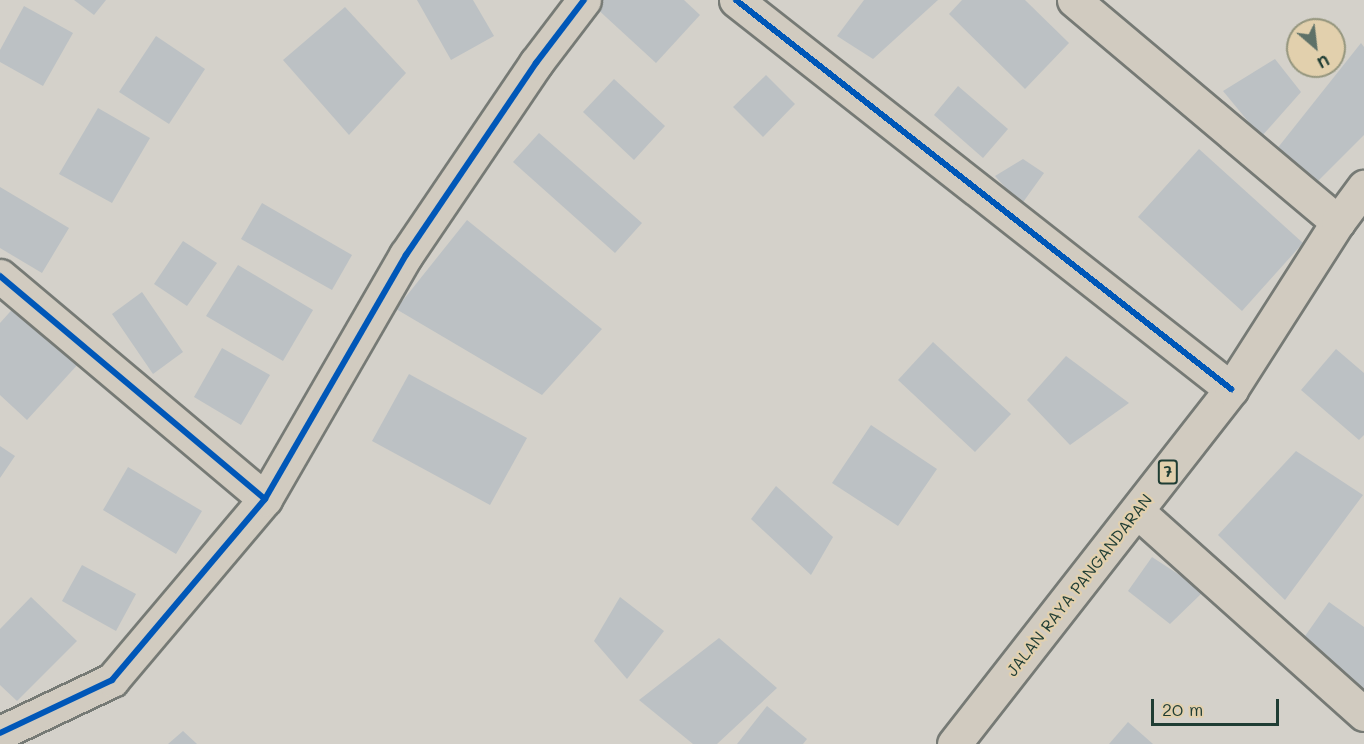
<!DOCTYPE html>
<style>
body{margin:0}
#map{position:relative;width:1364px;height:744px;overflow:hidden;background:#d4d1ca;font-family:Mali,sans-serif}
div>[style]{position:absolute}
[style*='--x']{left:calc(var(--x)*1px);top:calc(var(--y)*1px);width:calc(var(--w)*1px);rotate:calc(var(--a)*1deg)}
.building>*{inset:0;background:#bcc1c4}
.roads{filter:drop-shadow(2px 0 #767a75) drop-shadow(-2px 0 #767a75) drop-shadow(0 2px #767a75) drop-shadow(0 -2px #767a75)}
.street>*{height:33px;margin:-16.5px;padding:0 16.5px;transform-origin:16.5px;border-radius:16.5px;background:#d1cbc0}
.highway>*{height:33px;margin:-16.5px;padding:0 16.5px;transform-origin:16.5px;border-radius:16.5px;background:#d1cbc0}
.cycleway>*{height:6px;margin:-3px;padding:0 3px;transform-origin:3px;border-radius:3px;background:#0057b8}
span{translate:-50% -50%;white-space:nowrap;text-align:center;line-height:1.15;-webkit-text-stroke:4.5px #e2d0ad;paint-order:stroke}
.shield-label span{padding:2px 4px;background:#e2d0ad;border:2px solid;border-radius:4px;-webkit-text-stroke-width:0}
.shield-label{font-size:15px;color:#1f3d34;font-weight:700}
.street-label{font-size:16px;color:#1f3d34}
.north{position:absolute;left:1286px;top:18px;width:60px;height:60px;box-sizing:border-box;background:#e2d0ad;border:2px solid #94957d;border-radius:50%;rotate:152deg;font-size:16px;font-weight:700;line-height:24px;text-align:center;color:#1f3d34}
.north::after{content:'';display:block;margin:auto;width:21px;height:27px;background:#5e7168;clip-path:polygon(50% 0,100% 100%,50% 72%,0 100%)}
.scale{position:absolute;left:1151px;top:699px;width:128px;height:27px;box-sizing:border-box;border:3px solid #1f3d34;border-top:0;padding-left:8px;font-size:18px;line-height:21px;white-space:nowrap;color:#1f3d34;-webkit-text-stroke:4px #e2d0ad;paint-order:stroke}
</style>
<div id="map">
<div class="building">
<i style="clip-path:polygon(74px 0,106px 0,94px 15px)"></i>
<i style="clip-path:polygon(417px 0,473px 0,494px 36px,451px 60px)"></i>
<i style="clip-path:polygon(600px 0,684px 0,700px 15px,656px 63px,594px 6px)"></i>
<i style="clip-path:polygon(864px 0,938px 0,873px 59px,837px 36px)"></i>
<i style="clip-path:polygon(962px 0,1025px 0,1069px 43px,1025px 89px,949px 14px)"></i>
<i style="clip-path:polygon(24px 6px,73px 33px,43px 86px,0 62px,0 50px)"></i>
<i style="clip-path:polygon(345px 7px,406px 73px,349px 135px,283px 60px)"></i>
<i style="clip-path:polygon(156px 36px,205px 69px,169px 124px,119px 92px)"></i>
<i style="clip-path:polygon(1361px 43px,1364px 47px,1364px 135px,1317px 182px,1276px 150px)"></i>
<i style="clip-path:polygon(1275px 59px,1301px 92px,1261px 137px,1223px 91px)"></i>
<i style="clip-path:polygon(766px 75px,795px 104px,763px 137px,733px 107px)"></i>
<i style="clip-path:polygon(614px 79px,665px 126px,634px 160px,583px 112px)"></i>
<i style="clip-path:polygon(958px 86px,1008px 129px,983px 158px,934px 115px)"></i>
<i style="clip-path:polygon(98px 108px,150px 138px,112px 203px,59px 174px)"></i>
<i style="clip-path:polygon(539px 133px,642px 223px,615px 253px,513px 162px)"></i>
<i style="clip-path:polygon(1199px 149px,1303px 243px,1242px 311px,1138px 217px)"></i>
<i style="clip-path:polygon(1023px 159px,1044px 173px,1021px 205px,995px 176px)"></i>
<i style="clip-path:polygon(0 187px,69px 228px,42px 273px,0 248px)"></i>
<i style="clip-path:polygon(262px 203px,352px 255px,332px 290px,241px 239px)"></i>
<i style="clip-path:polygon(467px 220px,602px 329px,542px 395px,396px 309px)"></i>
<i style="clip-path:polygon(183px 241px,217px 263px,187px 306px,154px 284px)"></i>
<i style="clip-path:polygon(238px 265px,313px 310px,283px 361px,206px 316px)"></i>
<i style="clip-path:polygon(142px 292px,183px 352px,153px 374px,112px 314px)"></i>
<i style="clip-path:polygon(17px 304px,80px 362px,27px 420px,0 395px,0 323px)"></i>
<i style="clip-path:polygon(933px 342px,1011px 414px,975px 452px,898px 380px)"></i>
<i style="clip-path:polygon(222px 348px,270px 375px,241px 425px,194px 397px)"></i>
<i style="clip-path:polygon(1336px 349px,1364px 373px,1364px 435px,1359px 440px,1301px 390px)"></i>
<i style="clip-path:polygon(1066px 356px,1129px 403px,1070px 445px,1027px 400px)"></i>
<i style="clip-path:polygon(409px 374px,527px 438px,490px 505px,372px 441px)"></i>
<i style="clip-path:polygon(871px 425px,937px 469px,898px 526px,832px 483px)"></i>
<i style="clip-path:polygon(0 446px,15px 456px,0 478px)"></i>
<i style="clip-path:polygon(1296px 451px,1363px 495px,1285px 600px,1218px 535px)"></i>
<i style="clip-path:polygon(128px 467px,202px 511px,176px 554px,103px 510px)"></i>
<i style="clip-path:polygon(776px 486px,833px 537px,811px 575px,751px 519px)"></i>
<i style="clip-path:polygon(1152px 557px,1204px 591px,1170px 624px,1128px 591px)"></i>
<i style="clip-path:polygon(82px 565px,136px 594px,116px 631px,62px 601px)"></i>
<i style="clip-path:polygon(31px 597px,77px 641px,17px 701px,0 685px,0 629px)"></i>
<i style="clip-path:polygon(620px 597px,664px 631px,627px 679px,594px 641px)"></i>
<i style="clip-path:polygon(1329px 602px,1364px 627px,1364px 693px,1298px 646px)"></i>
<i style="clip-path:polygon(719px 638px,777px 688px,717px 744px,693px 744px,639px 700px)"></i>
<i style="clip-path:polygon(767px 706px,807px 739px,803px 744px,737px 744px)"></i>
<i style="clip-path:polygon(1128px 722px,1153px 744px,1109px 744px)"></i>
<i style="clip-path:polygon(183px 731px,197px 744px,168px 744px)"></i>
</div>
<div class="roads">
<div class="street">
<i style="--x:736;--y:0;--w:630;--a:38.16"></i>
<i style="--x:1074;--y:0;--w:345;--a:40.1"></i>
<i style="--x:0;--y:276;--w:346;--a:40.1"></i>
<i style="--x:1138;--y:512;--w:303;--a:41.8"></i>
<i style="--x:0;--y:733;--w:124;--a:-25.3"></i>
<i style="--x:112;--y:680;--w:237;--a:-49.8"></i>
<i style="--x:265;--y:499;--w:282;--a:-60"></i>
<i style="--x:406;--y:255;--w:232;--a:-55.9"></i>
<i style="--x:536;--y:63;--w:79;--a:-52.7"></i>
</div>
<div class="highway">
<i style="--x:954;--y:744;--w:450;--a:-52"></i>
<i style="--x:1231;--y:389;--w:198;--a:-57.4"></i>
<i style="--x:1338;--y:222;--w:44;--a:-53.4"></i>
</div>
</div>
<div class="cycleway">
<i style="--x:736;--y:0;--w:630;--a:38.16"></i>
<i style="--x:0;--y:276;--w:346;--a:40.1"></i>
<i style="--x:0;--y:733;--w:124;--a:-25.3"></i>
<i style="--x:112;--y:680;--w:237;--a:-49.8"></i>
<i style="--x:265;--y:499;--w:282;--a:-60"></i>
<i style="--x:406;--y:255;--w:232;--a:-55.9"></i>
<i style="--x:536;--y:63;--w:79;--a:-52.7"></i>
</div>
<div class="shield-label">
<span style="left:1168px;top:472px">7</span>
</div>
<div class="street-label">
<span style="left:1079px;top:585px;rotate:-52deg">JALAN RAYA PANGANDARAN</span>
</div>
<div class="north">U</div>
<div class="scale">20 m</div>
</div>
